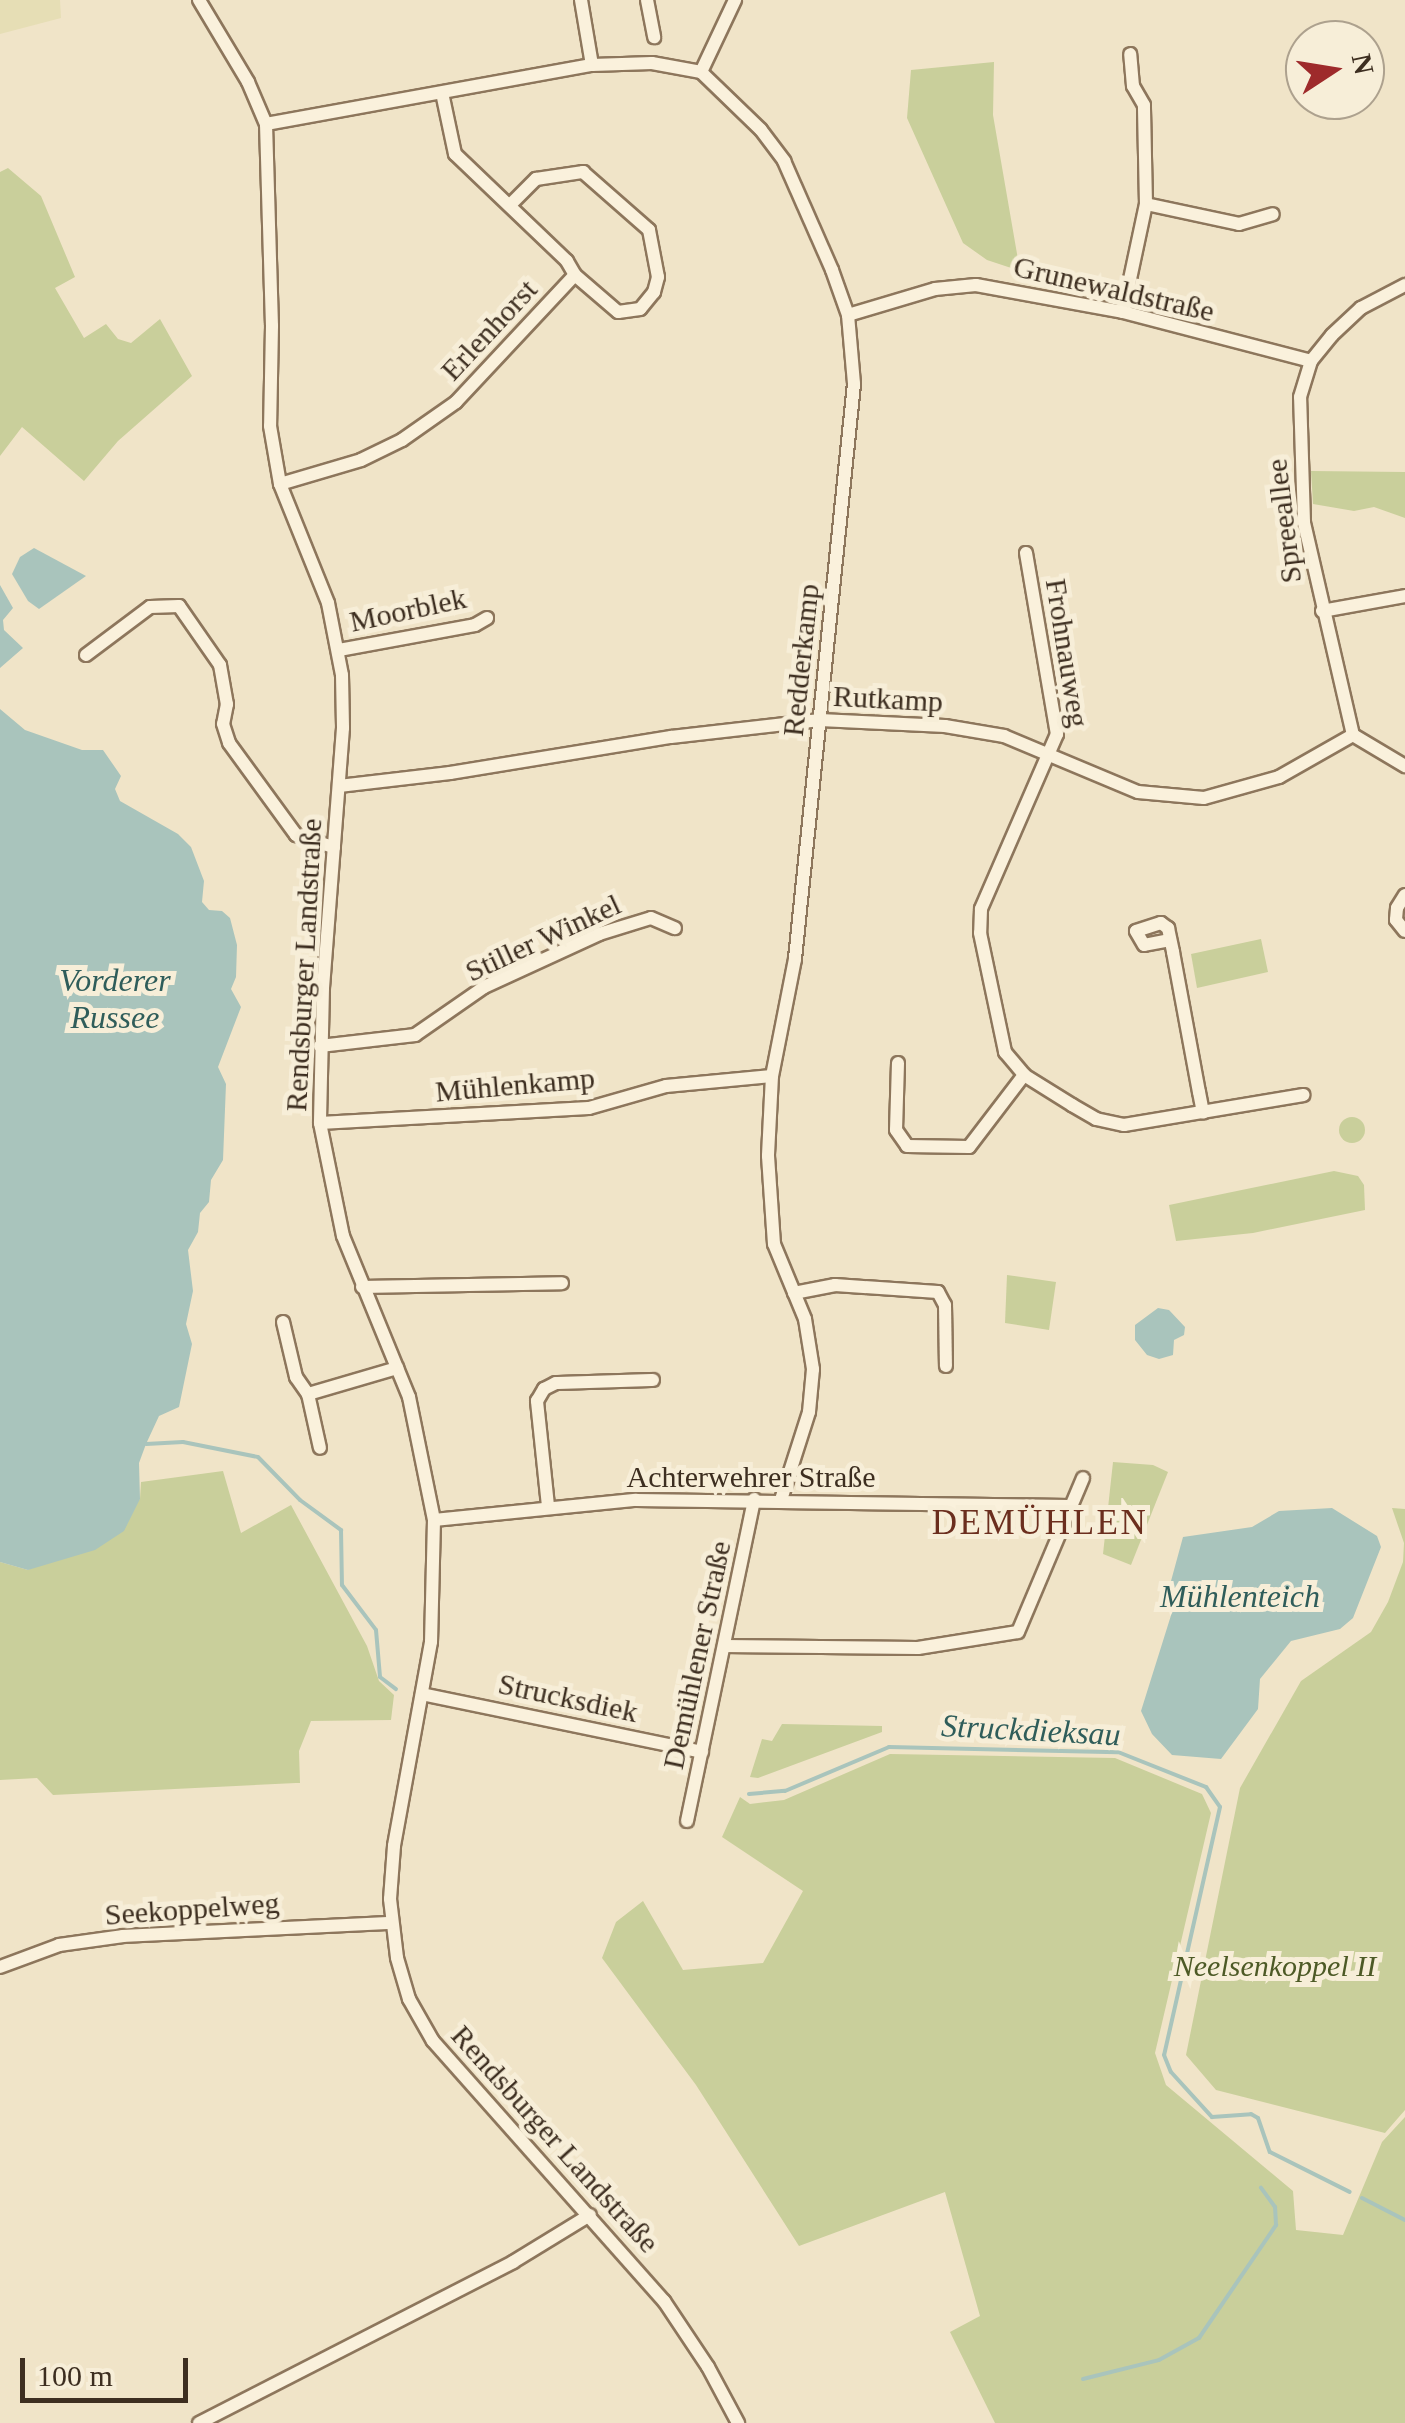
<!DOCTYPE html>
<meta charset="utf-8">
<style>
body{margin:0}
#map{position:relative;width:1405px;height:2423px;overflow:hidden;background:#f0e4c8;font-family:Georgia,serif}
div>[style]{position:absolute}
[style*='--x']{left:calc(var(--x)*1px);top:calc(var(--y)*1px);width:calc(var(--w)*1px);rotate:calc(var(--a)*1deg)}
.farmland>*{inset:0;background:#e6deb5}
.green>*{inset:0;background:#c9cf9b}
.round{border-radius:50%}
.water>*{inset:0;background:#a9c4bc}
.stream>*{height:4px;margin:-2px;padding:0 2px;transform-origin:2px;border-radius:2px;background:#a9c4bc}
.roads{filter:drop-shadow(2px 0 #8d765c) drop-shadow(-2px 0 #8d765c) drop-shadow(0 2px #8d765c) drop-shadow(0 -2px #8d765c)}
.minor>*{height:12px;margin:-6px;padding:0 6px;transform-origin:6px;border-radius:6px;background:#faf1dc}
span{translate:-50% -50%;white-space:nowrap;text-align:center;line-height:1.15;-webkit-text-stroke:10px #f7eed8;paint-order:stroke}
.street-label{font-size:30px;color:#3d2e20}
.park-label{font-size:30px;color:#4d5a26;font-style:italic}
.water-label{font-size:32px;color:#2f5d5a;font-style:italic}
.quarter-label{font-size:35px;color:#6b2e1e;letter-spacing:2.5px}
.north{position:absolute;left:1285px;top:20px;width:100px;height:100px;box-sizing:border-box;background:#f7eed8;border:2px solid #ada18e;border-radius:50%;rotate:78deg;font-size:28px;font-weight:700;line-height:40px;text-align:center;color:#3d2e20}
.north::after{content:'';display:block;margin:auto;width:35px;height:45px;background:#9e2a2b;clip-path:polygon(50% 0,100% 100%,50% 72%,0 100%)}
.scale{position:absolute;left:20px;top:2358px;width:168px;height:45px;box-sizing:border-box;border:5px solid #3d2e20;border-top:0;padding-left:12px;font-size:30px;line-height:35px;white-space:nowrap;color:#3d2e20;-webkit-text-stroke:8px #f7eed8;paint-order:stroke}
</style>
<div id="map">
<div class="farmland">
<i style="clip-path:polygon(0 0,60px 0,61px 18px,0 34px)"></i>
</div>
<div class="green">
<i style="clip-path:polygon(994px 62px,993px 115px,1020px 271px,987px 260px,963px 243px,907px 118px,911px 70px)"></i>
<i style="clip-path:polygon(8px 168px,41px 196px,75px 277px,55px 288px,84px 338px,106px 324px,118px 339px,131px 343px,160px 319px,192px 376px,118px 441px,84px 481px,22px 427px,0 456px,0 172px)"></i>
<i style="clip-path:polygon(1311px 471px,1405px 472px,1405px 518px,1374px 507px,1354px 511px,1313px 504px)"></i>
<i style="clip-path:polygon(1261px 939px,1268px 972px,1197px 988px,1191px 954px)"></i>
<i class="round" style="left:1339px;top:1117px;width:26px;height:26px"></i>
<i style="clip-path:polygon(1334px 1171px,1358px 1176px,1364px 1185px,1365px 1210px,1253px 1233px,1176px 1241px,1169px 1205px)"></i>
<i style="clip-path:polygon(1007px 1275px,1056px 1282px,1049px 1330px,1005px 1323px)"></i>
<i style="clip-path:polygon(1113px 1462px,1153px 1465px,1168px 1472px,1131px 1565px,1103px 1554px)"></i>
<i style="clip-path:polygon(223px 1471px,241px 1533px,291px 1505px,367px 1646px,379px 1681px,394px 1695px,391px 1720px,311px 1721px,299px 1751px,300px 1783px,296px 1783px,53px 1795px,37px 1778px,0 1780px,0 1562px,28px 1570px,140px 1499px,141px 1482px)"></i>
<i style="clip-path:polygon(1392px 1508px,1405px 1509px,1405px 2110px,1385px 2133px,1216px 2090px,1186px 2055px,1240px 1788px,1301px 1681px,1371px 1632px,1388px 1602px,1403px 1562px,1404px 1543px)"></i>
<i style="clip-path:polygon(782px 1724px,882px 1726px,882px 1732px,758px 1778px,750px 1777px,762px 1739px,772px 1741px)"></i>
<i style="clip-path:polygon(890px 1754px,1115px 1758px,1202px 1794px,1211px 1813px,1155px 2053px,1166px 2085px,1293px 2191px,1296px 2230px,1343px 2235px,1382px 2142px,1405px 2117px,1405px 2423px,995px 2423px,950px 2332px,980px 2316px,945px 2192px,799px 2246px,696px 2085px,602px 1958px,616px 1922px,643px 1901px,683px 1970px,763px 1963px,803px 1891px,722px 1837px,740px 1797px,750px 1804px,784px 1800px)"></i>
</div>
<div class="water">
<i style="clip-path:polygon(34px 548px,86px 576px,39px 609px,28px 601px,12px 574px,20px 557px)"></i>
<i style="clip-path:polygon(0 585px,13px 608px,3px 620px,4px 630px,23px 648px,0 668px)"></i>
<i style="clip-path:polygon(0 709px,25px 730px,82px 750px,103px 750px,121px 776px,115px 789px,120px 801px,178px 834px,191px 847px,204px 881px,202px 902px,209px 910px,222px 911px,230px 918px,237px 945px,236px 977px,231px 989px,241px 1007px,218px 1067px,226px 1084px,223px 1160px,211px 1180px,209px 1202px,200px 1213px,198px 1232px,188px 1250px,193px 1291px,186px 1324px,192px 1344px,179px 1407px,159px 1416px,146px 1444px,139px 1463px,140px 1499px,124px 1531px,95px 1550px,28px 1570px,0 1562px)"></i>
<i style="clip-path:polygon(1158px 1308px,1169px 1310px,1185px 1327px,1184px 1335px,1174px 1340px,1173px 1355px,1159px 1359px,1147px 1355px,1135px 1340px,1135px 1325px)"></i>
<i style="clip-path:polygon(1332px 1508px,1377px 1536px,1381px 1547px,1353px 1618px,1340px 1629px,1291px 1641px,1260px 1679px,1258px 1709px,1221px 1759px,1172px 1755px,1152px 1734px,1141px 1711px,1173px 1609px,1171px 1581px,1183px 1537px,1252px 1527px,1279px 1511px)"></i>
</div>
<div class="stream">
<i style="--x:146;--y:1444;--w:37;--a:-3"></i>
<i style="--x:183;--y:1442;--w:76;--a:11.3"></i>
<i style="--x:258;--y:1457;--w:60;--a:45.7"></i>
<i style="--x:300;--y:1500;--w:51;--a:36.2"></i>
<i style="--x:341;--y:1530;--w:55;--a:89"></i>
<i style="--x:342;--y:1585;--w:56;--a:52.9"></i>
<i style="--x:376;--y:1630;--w:47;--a:85.1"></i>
<i style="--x:380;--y:1677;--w:20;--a:37"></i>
<i style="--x:749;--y:1794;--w:36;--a:-5"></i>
<i style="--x:785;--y:1791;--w:113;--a:-22.9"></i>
<i style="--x:889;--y:1747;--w:229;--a:1.3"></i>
<i style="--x:1118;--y:1752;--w:95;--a:21.7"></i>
<i style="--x:1206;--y:1787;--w:24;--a:55"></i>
<i style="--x:1220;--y:1807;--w:254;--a:102.7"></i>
<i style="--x:1164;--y:2055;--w:18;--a:68"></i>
<i style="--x:1171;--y:2072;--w:61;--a:47.7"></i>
<i style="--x:1212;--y:2117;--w:39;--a:-4"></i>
<i style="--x:1251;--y:2114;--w:8;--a:30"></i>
<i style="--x:1258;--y:2118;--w:36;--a:71"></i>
<i style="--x:1270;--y:2152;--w:89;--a:26.6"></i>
<i style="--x:1362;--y:2198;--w:48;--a:27.1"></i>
<i style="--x:1083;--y:2379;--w:78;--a:-14"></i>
<i style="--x:1159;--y:2360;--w:46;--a:-28.8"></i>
<i style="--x:1199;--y:2338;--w:137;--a:-55.7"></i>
<i style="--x:1276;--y:2225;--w:18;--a:-93"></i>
<i style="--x:1275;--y:2207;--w:24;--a:-126"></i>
</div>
<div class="roads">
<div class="minor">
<i style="--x:199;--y:0;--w:96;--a:59.1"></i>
<i style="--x:248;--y:82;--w:46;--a:66.8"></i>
<i style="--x:266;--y:124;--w:202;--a:88.3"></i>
<i style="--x:272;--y:326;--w:100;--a:91.1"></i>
<i style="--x:270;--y:426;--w:59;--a:80.2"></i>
<i style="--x:280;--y:484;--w:128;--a:68"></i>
<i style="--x:328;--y:603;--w:73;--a:79"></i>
<i style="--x:342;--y:675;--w:53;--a:88.9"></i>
<i style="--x:343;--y:728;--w:261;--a:94.4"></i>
<i style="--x:323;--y:988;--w:135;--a:91.3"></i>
<i style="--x:320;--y:1123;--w:115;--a:78.5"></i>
<i style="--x:343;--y:1236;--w:174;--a:67.7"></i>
<i style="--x:409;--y:1397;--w:126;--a:78.5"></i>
<i style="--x:434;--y:1520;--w:122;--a:91.4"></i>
<i style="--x:431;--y:1642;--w:207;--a:100.3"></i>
<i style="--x:394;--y:1846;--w:53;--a:94.3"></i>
<i style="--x:390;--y:1899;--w:59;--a:83.2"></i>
<i style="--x:397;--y:1958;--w:43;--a:73.7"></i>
<i style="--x:409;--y:1999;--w:48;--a:60.3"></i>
<i style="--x:433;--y:2041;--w:348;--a:48.4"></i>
<i style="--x:664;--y:2301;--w:79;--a:56.3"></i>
<i style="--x:708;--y:2367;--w:64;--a:61.8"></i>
<i style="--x:581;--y:0;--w:66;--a:80.4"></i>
<i style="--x:647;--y:0;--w:38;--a:79"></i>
<i style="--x:701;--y:72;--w:80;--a:-64.7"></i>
<i style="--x:266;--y:124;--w:331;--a:-10.3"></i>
<i style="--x:592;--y:65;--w:60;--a:-1.9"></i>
<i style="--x:652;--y:63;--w:50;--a:10.4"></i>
<i style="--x:701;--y:72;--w:83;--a:44"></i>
<i style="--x:761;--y:130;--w:39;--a:53"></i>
<i style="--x:784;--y:161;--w:119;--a:66.2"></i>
<i style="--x:832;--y:270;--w:48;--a:70.4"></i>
<i style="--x:848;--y:315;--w:69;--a:85"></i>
<i style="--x:854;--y:384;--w:578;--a:95.86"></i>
<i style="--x:795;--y:959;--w:119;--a:101.1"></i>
<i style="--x:772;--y:1076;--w:80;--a:92.9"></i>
<i style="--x:768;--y:1156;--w:88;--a:86.1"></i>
<i style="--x:774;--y:1244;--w:81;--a:67.5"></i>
<i style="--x:805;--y:1319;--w:51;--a:80.9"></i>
<i style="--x:813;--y:1369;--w:43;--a:95.3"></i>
<i style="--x:809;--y:1412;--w:92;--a:107.7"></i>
<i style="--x:1146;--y:204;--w:95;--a:12.1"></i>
<i style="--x:1239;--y:224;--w:35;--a:-16"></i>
<i style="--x:510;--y:205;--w:37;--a:-45"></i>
<i style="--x:536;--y:179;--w:48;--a:-8.5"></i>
<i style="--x:583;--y:172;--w:88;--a:41.3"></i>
<i style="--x:649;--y:230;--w:48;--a:79.2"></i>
<i style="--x:658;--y:277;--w:16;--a:105"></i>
<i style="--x:654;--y:292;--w:22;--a:129"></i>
<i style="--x:640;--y:309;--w:22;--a:172"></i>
<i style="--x:618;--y:312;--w:57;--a:-139.3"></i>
<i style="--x:1123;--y:312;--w:110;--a:-78"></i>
<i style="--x:1146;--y:204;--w:99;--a:-91.2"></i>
<i style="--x:1144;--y:105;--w:22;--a:-120"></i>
<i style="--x:1133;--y:86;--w:32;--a:-95"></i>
<i style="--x:848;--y:315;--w:91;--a:-16.6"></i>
<i style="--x:935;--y:289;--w:41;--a:-5.6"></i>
<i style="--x:976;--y:285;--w:149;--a:10.4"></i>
<i style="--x:1123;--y:312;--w:194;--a:14.6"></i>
<i style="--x:280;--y:484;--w:84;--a:-16.5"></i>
<i style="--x:361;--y:460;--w:46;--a:-26"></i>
<i style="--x:402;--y:440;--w:66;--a:-35.1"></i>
<i style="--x:456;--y:402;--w:174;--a:-46.9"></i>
<i style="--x:575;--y:275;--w:16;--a:-120"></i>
<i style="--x:567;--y:261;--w:155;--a:-136.3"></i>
<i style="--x:455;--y:154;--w:62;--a:-102"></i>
<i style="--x:1026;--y:553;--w:184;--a:80.3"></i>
<i style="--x:1057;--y:734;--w:191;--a:113.5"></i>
<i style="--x:981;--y:909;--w:24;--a:92"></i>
<i style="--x:980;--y:933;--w:122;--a:78.1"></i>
<i style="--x:1005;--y:1052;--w:30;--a:50"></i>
<i style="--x:1024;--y:1075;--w:57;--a:32"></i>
<i style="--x:1072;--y:1105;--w:28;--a:30"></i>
<i style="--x:1096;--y:1119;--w:29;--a:12"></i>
<i style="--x:1124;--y:1125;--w:182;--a:-9.5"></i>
<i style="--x:1322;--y:611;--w:84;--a:-10.2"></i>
<i style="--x:339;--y:650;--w:138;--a:-10.4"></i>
<i style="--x:475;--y:625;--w:14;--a:-30"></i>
<i style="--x:86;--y:655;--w:80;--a:-36.9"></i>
<i style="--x:150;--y:607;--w:29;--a:-2"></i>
<i style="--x:179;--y:606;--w:72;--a:55.2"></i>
<i style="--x:220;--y:665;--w:40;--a:80"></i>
<i style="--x:227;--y:704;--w:20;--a:101"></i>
<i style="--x:223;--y:724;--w:20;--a:72"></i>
<i style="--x:229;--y:743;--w:114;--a:53.9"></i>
<i style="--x:296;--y:835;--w:40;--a:18"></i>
<i style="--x:1353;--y:735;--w:219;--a:-103"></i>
<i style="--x:1304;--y:522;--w:125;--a:-91.8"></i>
<i style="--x:1300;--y:397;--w:38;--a:-73"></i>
<i style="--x:1311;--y:361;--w:33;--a:-51"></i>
<i style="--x:1332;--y:335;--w:40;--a:-43"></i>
<i style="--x:1361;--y:308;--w:50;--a:-27.6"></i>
<i style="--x:1353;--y:735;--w:61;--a:30.8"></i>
<i style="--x:339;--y:786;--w:112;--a:-6.7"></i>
<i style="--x:450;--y:773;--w:224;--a:-9.3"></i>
<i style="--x:671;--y:737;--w:150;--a:-6.5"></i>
<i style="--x:820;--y:720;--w:125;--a:2.7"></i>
<i style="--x:945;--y:726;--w:60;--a:9.6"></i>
<i style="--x:1004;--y:736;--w:145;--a:22.7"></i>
<i style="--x:1138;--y:792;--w:66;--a:5.2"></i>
<i style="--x:1204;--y:798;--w:78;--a:-15.6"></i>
<i style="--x:1279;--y:777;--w:85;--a:-29.6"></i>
<i style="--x:1405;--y:895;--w:15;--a:122"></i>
<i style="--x:1397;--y:908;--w:12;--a:95"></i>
<i style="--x:1396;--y:920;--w:14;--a:51"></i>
<i style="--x:1170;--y:940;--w:26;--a:169"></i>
<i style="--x:1144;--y:945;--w:16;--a:-120"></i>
<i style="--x:1136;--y:931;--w:26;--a:-18"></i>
<i style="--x:1161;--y:923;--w:9;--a:36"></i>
<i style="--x:1168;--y:928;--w:25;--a:78"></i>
<i style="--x:1173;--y:952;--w:142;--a:79.5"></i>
<i style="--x:1199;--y:1092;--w:21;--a:79"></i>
<i style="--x:320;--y:1046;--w:96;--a:-6.6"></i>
<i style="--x:415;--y:1035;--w:84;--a:-34.8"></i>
<i style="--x:484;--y:987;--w:127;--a:-24.7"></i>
<i style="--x:599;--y:934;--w:54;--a:-17.1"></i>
<i style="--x:651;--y:918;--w:26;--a:23"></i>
<i style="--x:898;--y:1063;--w:67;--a:91.7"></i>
<i style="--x:896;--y:1130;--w:19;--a:55"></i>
<i style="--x:907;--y:1146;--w:62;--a:0.9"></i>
<i style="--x:969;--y:1147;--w:91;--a:-52.6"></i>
<i style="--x:320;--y:1123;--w:269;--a:-3.2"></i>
<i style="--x:589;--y:1108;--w:80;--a:-15.9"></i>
<i style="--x:666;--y:1086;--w:106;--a:-5.4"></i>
<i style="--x:362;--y:1287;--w:200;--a:-1.1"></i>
<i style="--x:794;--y:1293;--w:42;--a:-11"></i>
<i style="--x:835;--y:1285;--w:103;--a:3.9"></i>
<i style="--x:938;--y:1292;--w:15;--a:62"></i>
<i style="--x:945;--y:1305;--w:61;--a:89.1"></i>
<i style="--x:283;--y:1322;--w:57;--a:76.7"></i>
<i style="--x:296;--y:1377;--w:21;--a:55"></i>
<i style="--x:308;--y:1394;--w:55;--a:77.5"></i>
<i style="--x:308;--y:1394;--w:93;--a:-16.3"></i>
<i style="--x:548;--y:1506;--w:106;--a:-96"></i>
<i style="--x:537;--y:1401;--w:14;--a:-60"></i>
<i style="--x:544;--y:1389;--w:13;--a:-27"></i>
<i style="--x:556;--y:1383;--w:97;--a:-1.8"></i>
<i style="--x:434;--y:1520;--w:203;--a:-5.7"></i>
<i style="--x:636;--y:1500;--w:433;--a:0.8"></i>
<i style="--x:724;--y:1646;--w:194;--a:0.6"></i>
<i style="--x:918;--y:1648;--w:101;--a:-9.1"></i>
<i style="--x:1018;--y:1632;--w:167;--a:-67.1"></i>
<i style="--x:422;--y:1694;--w:286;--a:11.7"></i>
<i style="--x:687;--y:1821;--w:329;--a:-78.2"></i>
<i style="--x:0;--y:1967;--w:63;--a:-20.4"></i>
<i style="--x:59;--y:1945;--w:65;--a:-8"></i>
<i style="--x:123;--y:1936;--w:269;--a:-2.8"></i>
<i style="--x:199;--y:2423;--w:353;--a:-27.1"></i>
<i style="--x:513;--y:2262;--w:90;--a:-31.4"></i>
</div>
</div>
<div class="street-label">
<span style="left:1114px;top:289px;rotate:13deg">Grunewaldstraße</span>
<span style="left:489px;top:330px;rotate:-47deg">Erlenhorst</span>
<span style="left:1284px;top:521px;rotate:-97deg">Spreeallee</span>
<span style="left:408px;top:610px;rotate:-12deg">Moorblek</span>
<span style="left:1067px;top:653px;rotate:81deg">Frohnauweg</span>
<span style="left:801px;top:660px;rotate:-84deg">Redderkamp</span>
<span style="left:888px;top:699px;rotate:3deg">Rutkamp</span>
<span style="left:543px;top:938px;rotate:-25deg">Stiller Winkel</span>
<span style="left:304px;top:965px;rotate:-87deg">Rendsburger Landstraße</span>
<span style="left:515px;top:1085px;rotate:-5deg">Mühlenkamp</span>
<span style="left:751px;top:1477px">Achterwehrer Straße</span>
<span style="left:697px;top:1655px;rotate:-78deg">Demühlener Straße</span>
<span style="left:568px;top:1698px;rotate:12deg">Strucksdiek</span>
<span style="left:192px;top:1909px;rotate:-4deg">Seekoppelweg</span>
<span style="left:555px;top:2139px;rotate:48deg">Rendsburger Landstraße</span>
</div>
<div class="park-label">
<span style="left:1275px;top:1966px">Neelsenkoppel II</span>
</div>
<div class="water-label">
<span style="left:115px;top:999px">Vorderer<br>Russee</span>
<span style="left:1240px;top:1596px">Mühlenteich</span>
<span style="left:1031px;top:1730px;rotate:3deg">Struckdieksau</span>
</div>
<div class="quarter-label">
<span style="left:1040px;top:1523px">DEMÜHLEN</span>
</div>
<div class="north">N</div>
<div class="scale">100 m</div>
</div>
